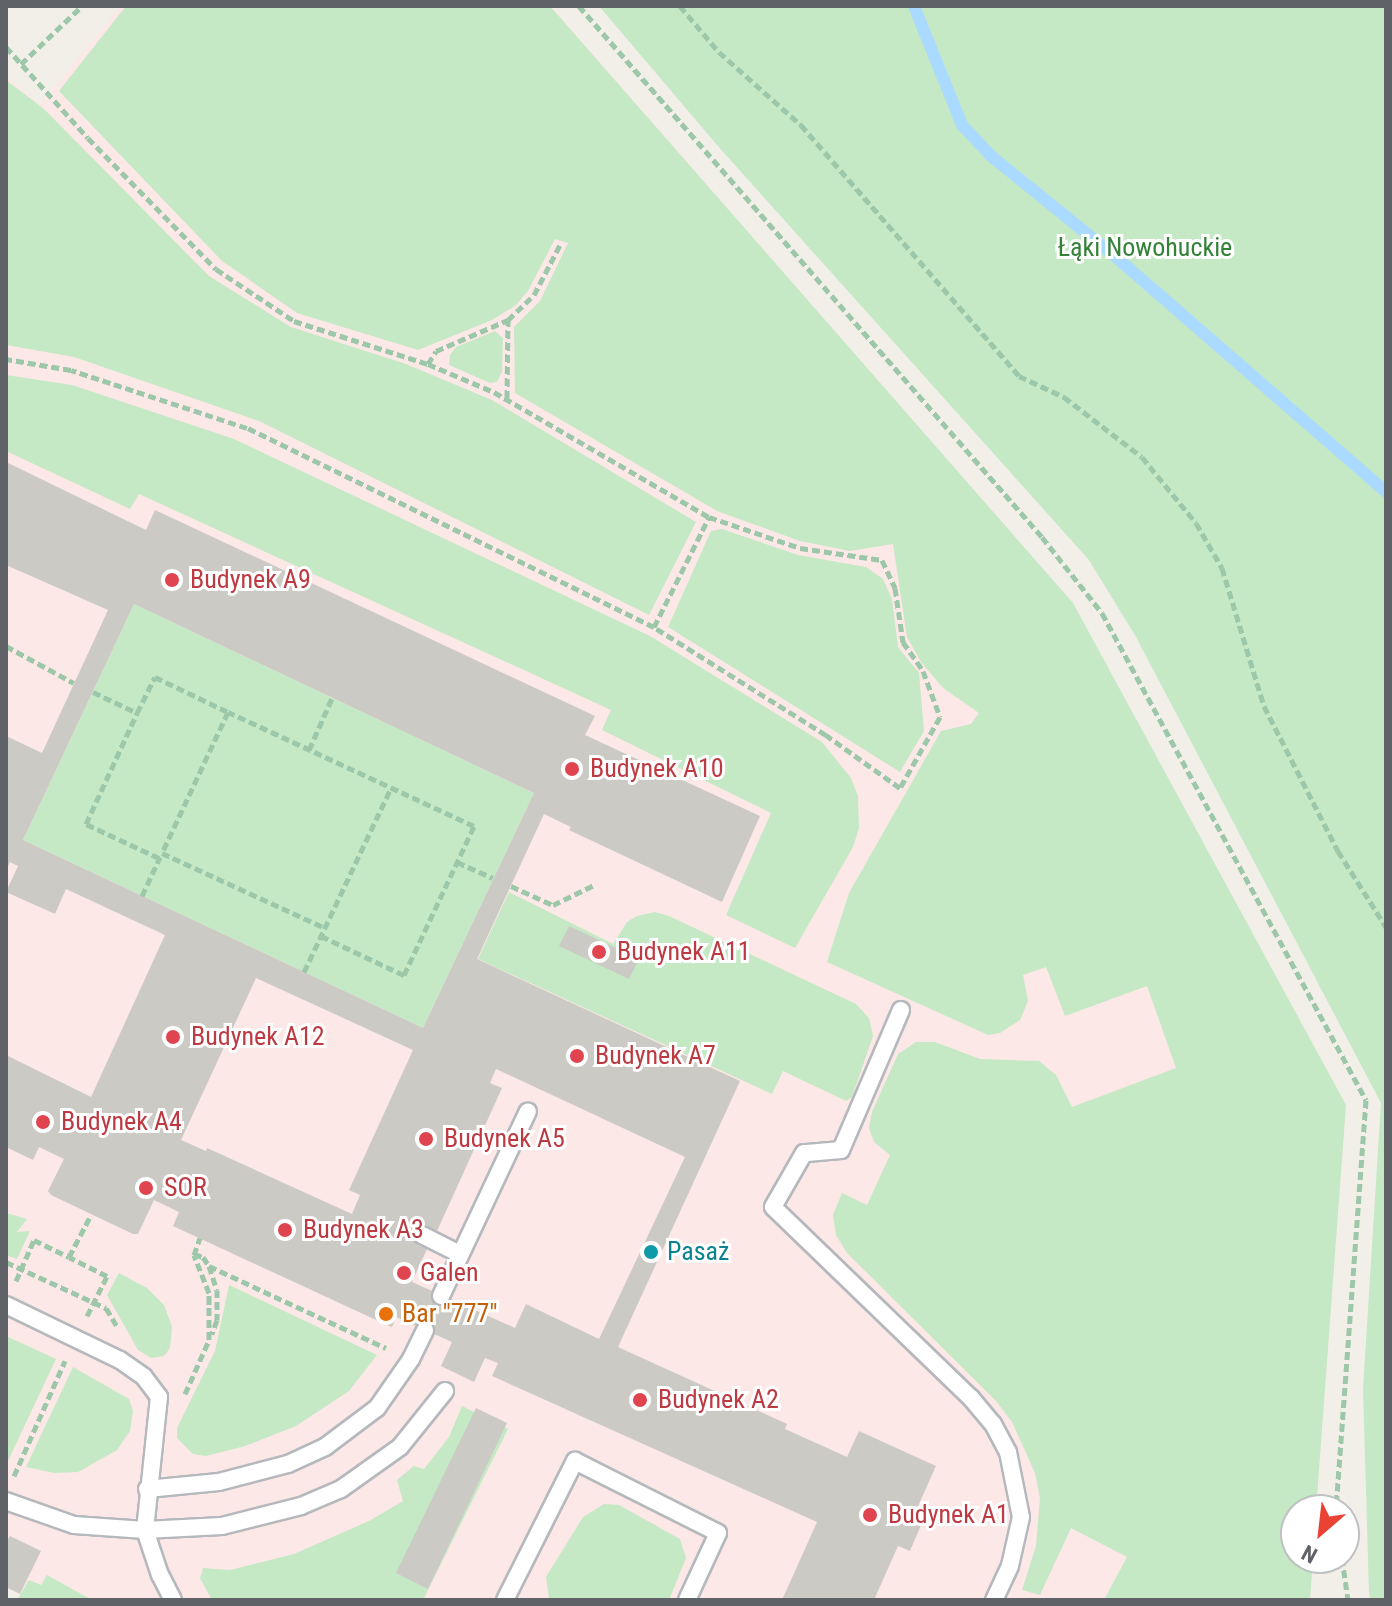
<!DOCTYPE html>
<meta charset="utf-8">
<style>
body{margin:0}
#map{position:relative;width:1392px;height:1606px;overflow:hidden;background:#f1efe8;font-family:"Roboto Condensed",sans-serif}
div>[style]{position:absolute}
[style*='--x']{left:calc(var(--x)*1px);top:calc(var(--y)*1px);width:calc(var(--w)*1px);rotate:calc(var(--a)*1deg)}
.medical>*{inset:0;background:#fce8e6}
.green>*{inset:0;background:#c5e8c5}
.stream>*{height:12px;margin:-6px;padding:0 6px;transform-origin:6px;border-radius:6px;background:#aadaff}
.building>*{inset:0;background:#cccac5}
.path>*{height:5px;margin-top:-2.5px;transform-origin:0;background:repeating-linear-gradient(90deg,#9cc7a9 0 8px,transparent 0 12px)}
.roads{filter:drop-shadow(2px 0 #b5b8bc) drop-shadow(-2px 0 #b5b8bc) drop-shadow(0 2px #b5b8bc) drop-shadow(0 -2px #b5b8bc)}
.lane>*{height:16px;margin:-8px;padding:0 8px;transform-origin:8px;border-radius:8px;background:#fff}
.dots>*{width:22px;height:22px;translate:-50% -50%;box-sizing:border-box;border:4px solid #fff;border-radius:50%}
span{translate:-50% -50%;white-space:nowrap;text-align:center;line-height:1.15;-webkit-text-stroke:6px #fff;paint-order:stroke}
.park-label{font-size:26px;color:#348238}
.health-label{font-size:26px;color:#be3a42}
.left{translate:0 -50%;text-align:left}
.culture-label{font-size:26px;color:#0d838f}
.food-label{font-size:26px;color:#c56008}
.frame{position:absolute;inset:0;border:8px solid #5f6368;pointer-events:none}
.north{position:absolute;left:1280px;top:1494px;width:80px;height:80px;box-sizing:border-box;background:#fff;border:2px solid #bfc1c3;border-radius:50%;rotate:208deg;font-size:22px;font-weight:700;line-height:32px;text-align:center;color:#5f6368}
.north::after{content:'';display:block;margin:auto;width:28px;height:36px;background:#ea4335;clip-path:polygon(50% 0,100% 100%,50% 72%,0 100%)}
</style>
<div id="map">
<div class="medical">
<i style="clip-path:polygon(121px 6px,551px 6px,1073px 603px,1346px 1105px,1316px 1510px,1296px 1510px,1296px 1558px,1313px 1558px,1310px 1600px,17px 1600px,20px 1594px,6px 1587px,6px 76px,40px 105px)"></i>
</div>
<div class="green">
<i style="clip-path:polygon(126px 6px,550px 6px,1073px 603px,1346px 1105px,1316px 1510px,1296px 1510px,1296px 1558px,1313px 1558px,1310px 1600px,1104px 1600px,1127px 1557px,1071px 1528px,1040px 1595px,1022px 1590px,1036px 1546px,1040px 1498px,1035px 1473px,1012px 1422px,996px 1401px,847px 1253px,836px 1235px,833px 1215px,842px 1193px,867px 1205px,890px 1155px,874px 1142px,869px 1128px,872px 1112px,898px 1054px,916px 1042px,935px 1042px,980px 1059px,1039px 1061px,1056px 1075px,1072px 1107px,1176px 1068px,1147px 986px,1065px 1016px,1046px 967px,1023px 975px,1028px 1001px,1020px 1020px,1000px 1033px,988px 1035px,827px 962px,849px 893px,941px 731px,971px 724px,979px 713px,943px 688px,921px 662px,907px 637px,893px 544px,850px 551px,800px 541px,717px 511px,515px 393px,514px 327px,540px 301px,568px 243px,555px 239px,528px 291px,515px 306px,492px 320px,418px 350px,297px 313px,222px 261px,59px 91px)"></i>
<i style="clip-path:polygon(599px 6px,1386px 6px,1386px 1600px,1370px 1600px,1369px 1592px,1363px 1389px,1381px 1103px,1136px 637px,1089px 560px,717px 145px)"></i>
<i style="clip-path:polygon(6px 80px,44px 109px,209px 276px,291px 327px,406px 364px,492px 400px,696px 522px,649px 615px,259px 421px,74px 357px,6px 345px)"></i>
<i style="clip-path:polygon(495px 331px,503px 338px,502px 372px,497px 382px,490px 383px,449px 365px,450px 355px,456px 347px)"></i>
<i style="clip-path:polygon(6px 375px,72px 385px,234px 439px,650px 636px,822px 742px,851px 778px,858px 796px,859px 828px,853px 847px,795px 948px,726px 915px,771px 813px,602px 730px,611px 710px,139px 494px,130px 509px,6px 451px)"></i>
<i style="clip-path:polygon(722px 529px,798px 555px,866px 567px,883px 579px,892px 599px,898px 647px,919px 673px,924px 731px,900px 772px,668px 627px,711px 531px)"></i>
<i style="clip-path:polygon(134px 604px,534px 793px,423px 1028px,23px 840px)"></i>
<i style="clip-path:polygon(509px 892px,613px 944px,627px 922px,637px 916px,655px 912px,669px 916px,856px 1004px,869px 1018px,873px 1036px,852px 1097px,846px 1101px,783px 1071px,772px 1094px,478px 959px)"></i>
<i style="clip-path:polygon(6px 1213px,27px 1219px,17px 1232px,30px 1231px,17px 1259px,6px 1255px)"></i>
<i style="clip-path:polygon(119px 1273px,147px 1288px,164px 1305px,172px 1327px,170px 1348px,164px 1356px,151px 1358px,138px 1350px,107px 1295px)"></i>
<i style="clip-path:polygon(229px 1285px,377px 1355px,349px 1391px,296px 1426px,245px 1446px,206px 1456px,193px 1454px,177px 1438px,177px 1428px,215px 1351px)"></i>
<i style="clip-path:polygon(6px 1336px,56px 1359px,8px 1461px,6px 1460px)"></i>
<i style="clip-path:polygon(73px 1367px,129px 1399px,133px 1411px,130px 1431px,117px 1450px,78px 1472px,54px 1473px,26px 1467px)"></i>
<i style="clip-path:polygon(462px 1406px,508px 1429px,423px 1600px,212px 1600px,200px 1578px,203px 1568px,230px 1570px,294px 1554px,369px 1521px,403px 1501px,397px 1480px,414px 1466px,424px 1469px,449px 1437px)"></i>
<i style="clip-path:polygon(604px 1504px,619px 1505px,680px 1539px,686px 1558px,669px 1600px,549px 1599px,546px 1577px,583px 1517px)"></i>
<i style="clip-path:polygon(47px 1575px,92px 1600px,17px 1600px,29px 1580px,41px 1585px)"></i>
</div>
<div class="stream">
<i style="--x:914;--y:6;--w:128;--a:68"></i>
<i style="--x:962;--y:125;--w:42;--a:46.9"></i>
<i style="--x:991;--y:156;--w:162;--a:39"></i>
<i style="--x:1117;--y:258;--w:357;--a:41"></i>
</div>
<div class="building">
<i style="clip-path:polygon(evenodd,6px 462px,146px 530px,155px 510px,369px 610px,595px 716px,585px 735px,760px 816px,722px 902px,569px 830px,571px 827px,544px 814px,477px 959px,740px 1081px,618px 1347px,787px 1424px,785px 1429px,847px 1457px,859px 1431px,936px 1466px,915px 1513px,924px 1518px,910px 1551px,898px 1546px,874px 1600px,782px 1600px,817px 1522px,492px 1376px,498px 1363px,485px 1358px,474px 1382px,441px 1366px,452px 1342px,396px 1317px,392px 1327px,387px 1325px,173px 1226px,179px 1212px,154px 1200px,138px 1234px,133px 1234px,51px 1195px,48px 1191px,64px 1159px,39px 1147px,33px 1160px,6px 1147px,6px 1055px,91px 1097px,165px 935px,66px 889px,55px 914px,6px 892px,18px 866px,10px 862px,6px 870px,6px 736px,42px 753px,108px 610px,6px 565px,6px 462px,134px 604px,534px 793px,423px 1028px,23px 840px,134px 604px,6px 462px,256px 978px,413px 1050px,349px 1190px,360px 1195px,352px 1214px,207px 1148px,206px 1151px,181px 1140px,256px 978px,6px 462px,496px 1069px,685px 1157px,599px 1339px,526px 1304px,515px 1328px,412px 1282px,427px 1249px,417px 1245px,426px 1226px,437px 1231px,502px 1088px,490px 1083px,496px 1069px)"></i>
<i style="clip-path:polygon(569px 926px,639px 959px,629px 979px,559px 946px)"></i>
<i style="clip-path:polygon(476px 1408px,507px 1423px,428px 1589px,396px 1573px)"></i>
<i style="clip-path:polygon(10px 1536px,41px 1551px,20px 1594px,6px 1587px,6px 1542px)"></i>
</div>
<div class="path">
<i style="--x:579;--y:6;--w:705;--a:48.91"></i>
<i style="--x:1042;--y:537;--w:97;--a:51.7"></i>
<i style="--x:1102;--y:613;--w:554;--a:61.54"></i>
<i style="--x:1366;--y:1100;--w:411;--a:94.2"></i>
<i style="--x:680;--y:6;--w:60;--a:49.7"></i>
<i style="--x:719;--y:52;--w:110;--a:41.7"></i>
<i style="--x:801;--y:125;--w:332;--a:49"></i>
<i style="--x:1019;--y:376;--w:50;--a:25"></i>
<i style="--x:1064;--y:397;--w:98;--a:37.6"></i>
<i style="--x:1142;--y:457;--w:85;--a:50.7"></i>
<i style="--x:1196;--y:523;--w:52;--a:60"></i>
<i style="--x:1222;--y:568;--w:144;--a:73.1"></i>
<i style="--x:1264;--y:706;--w:163;--a:63"></i>
<i style="--x:1338;--y:851;--w:90;--a:57.7"></i>
<i style="--x:6;--y:47;--w:122;--a:48"></i>
<i style="--x:88;--y:138;--w:183;--a:45.7"></i>
<i style="--x:216;--y:269;--w:94;--a:33.7"></i>
<i style="--x:294;--y:321;--w:141;--a:17.8"></i>
<i style="--x:428;--y:364;--w:72;--a:23"></i>
<i style="--x:494;--y:392;--w:249;--a:30.2"></i>
<i style="--x:709;--y:517;--w:96;--a:18.8"></i>
<i style="--x:800;--y:548;--w:83;--a:8.3"></i>
<i style="--x:882;--y:560;--w:31;--a:65"></i>
<i style="--x:895;--y:588;--w:55;--a:81.6"></i>
<i style="--x:903;--y:642;--w:35;--a:55"></i>
<i style="--x:923;--y:671;--w:49;--a:69.7"></i>
<i style="--x:940;--y:717;--w:81;--a:119.4"></i>
<i style="--x:900;--y:788;--w:91;--a:-144.4"></i>
<i style="--x:826;--y:735;--w:203;--a:-147.9"></i>
<i style="--x:654;--y:627;--w:453;--a:-153.9"></i>
<i style="--x:247;--y:428;--w:185;--a:-161.8"></i>
<i style="--x:71;--y:370;--w:66;--a:-170.4"></i>
<i style="--x:21;--y:64;--w:84;--a:-43.6"></i>
<i style="--x:428;--y:364;--w:15;--a:-58"></i>
<i style="--x:436;--y:351;--w:78;--a:-23.3"></i>
<i style="--x:507;--y:398;--w:78;--a:-89.3"></i>
<i style="--x:508;--y:320;--w:36;--a:-44"></i>
<i style="--x:534;--y:295;--w:59;--a:-62.6"></i>
<i style="--x:654;--y:627;--w:123;--a:-63.4"></i>
<i style="--x:6;--y:646;--w:77;--a:28.6"></i>
<i style="--x:93;--y:692;--w:49;--a:25.5"></i>
<i style="--x:309;--y:750;--w:57;--a:-66.1"></i>
<i style="--x:159;--y:858;--w:81;--a:-155"></i>
<i style="--x:86;--y:824;--w:122;--a:-65.3"></i>
<i style="--x:137;--y:713;--w:40;--a:-63.4"></i>
<i style="--x:155;--y:677;--w:81;--a:25.6"></i>
<i style="--x:457;--y:862;--w:39;--a:24"></i>
<i style="--x:511;--y:886;--w:46;--a:24.3"></i>
<i style="--x:553;--y:905;--w:48;--a:-26"></i>
<i style="--x:142;--y:896;--w:43;--a:-65.2"></i>
<i style="--x:321;--y:936;--w:92;--a:25.2"></i>
<i style="--x:404;--y:975;--w:165;--a:-64.8"></i>
<i style="--x:474;--y:826;--w:271;--a:-155.1"></i>
<i style="--x:228;--y:712;--w:156;--a:115.1"></i>
<i style="--x:162;--y:853;--w:179;--a:24.7"></i>
<i style="--x:304;--y:972;--w:204;--a:-64.7"></i>
<i style="--x:194;--y:1254;--w:9;--a:18"></i>
<i style="--x:203;--y:1257;--w:11;--a:56"></i>
<i style="--x:209;--y:1266;--w:25;--a:72"></i>
<i style="--x:217;--y:1290;--w:30;--a:90"></i>
<i style="--x:217;--y:1320;--w:15;--a:110"></i>
<i style="--x:6;--y:1262;--w:110;--a:24.7"></i>
<i style="--x:106;--y:1308;--w:21;--a:59"></i>
<i style="--x:209;--y:1266;--w:195;--a:24.9"></i>
<i style="--x:16;--y:1281;--w:45;--a:-66.3"></i>
<i style="--x:34;--y:1240;--w:39;--a:26"></i>
<i style="--x:87;--y:1316;--w:45;--a:-63.4"></i>
<i style="--x:107;--y:1276;--w:42;--a:-153.4"></i>
<i style="--x:69;--y:1257;--w:47;--a:-62.4"></i>
<i style="--x:185;--y:1394;--w:59;--a:-66"></i>
<i style="--x:209;--y:1340;--w:47;--a:-90"></i>
<i style="--x:209;--y:1293;--w:41;--a:-111.5"></i>
<i style="--x:194;--y:1255;--w:18;--a:-71"></i>
<i style="--x:14;--y:1476;--w:126;--a:-66.1"></i>
<i style="--x:1342;--y:1558;--w:42;--a:81.9"></i>
</div>
<div class="roads">
<div class="lane">
<i style="--x:901;--y:1010;--w:152;--a:113.2"></i>
<i style="--x:841;--y:1150;--w:37;--a:175"></i>
<i style="--x:804;--y:1153;--w:62;--a:119.9"></i>
<i style="--x:773;--y:1207;--w:275;--a:44"></i>
<i style="--x:971;--y:1398;--w:34;--a:50"></i>
<i style="--x:993;--y:1424;--w:32;--a:62"></i>
<i style="--x:1008;--y:1452;--w:66;--a:78.7"></i>
<i style="--x:1021;--y:1517;--w:50;--a:102.7"></i>
<i style="--x:1010;--y:1566;--w:38;--a:115"></i>
<i style="--x:422;--y:1235;--w:42;--a:26.6"></i>
<i style="--x:441;--y:1296;--w:204;--a:-64.8"></i>
<i style="--x:6;--y:1305;--w:127;--a:25.8"></i>
<i style="--x:120;--y:1360;--w:29;--a:35"></i>
<i style="--x:144;--y:1377;--w:25;--a:53"></i>
<i style="--x:159;--y:1397;--w:134;--a:96"></i>
<i style="--x:145;--y:1530;--w:71;--a:-176"></i>
<i style="--x:74;--y:1525;--w:72;--a:-160.6"></i>
<i style="--x:147;--y:1489;--w:72;--a:-5.6"></i>
<i style="--x:219;--y:1482;--w:71;--a:-14.6"></i>
<i style="--x:288;--y:1464;--w:41;--a:-24.7"></i>
<i style="--x:325;--y:1447;--w:65;--a:-36.9"></i>
<i style="--x:377;--y:1408;--w:60;--a:-55.2"></i>
<i style="--x:411;--y:1359;--w:32;--a:-64"></i>
<i style="--x:173;--y:1600;--w:28;--a:-117"></i>
<i style="--x:160;--y:1575;--w:47;--a:-108.4"></i>
<i style="--x:145;--y:1530;--w:77;--a:-3"></i>
<i style="--x:222;--y:1526;--w:81;--a:-14.2"></i>
<i style="--x:301;--y:1506;--w:43;--a:-23"></i>
<i style="--x:341;--y:1489;--w:72;--a:-35.4"></i>
<i style="--x:400;--y:1447;--w:72;--a:-51.2"></i>
<i style="--x:505;--y:1600;--w:156;--a:-63.3"></i>
<i style="--x:575;--y:1461;--w:160;--a:26.7"></i>
<i style="--x:718;--y:1533;--w:74;--a:114.8"></i>
</div>
</div>
<div class="dots">
<i style="left:172px;top:580px;background:#e0444e"></i>
<i style="left:572px;top:769px;background:#e0444e"></i>
<i style="left:599px;top:952px;background:#e0444e"></i>
<i style="left:173px;top:1037px;background:#e0444e"></i>
<i style="left:577px;top:1056px;background:#e0444e"></i>
<i style="left:43px;top:1122px;background:#e0444e"></i>
<i style="left:426px;top:1139px;background:#e0444e"></i>
<i style="left:146px;top:1188px;background:#e0444e"></i>
<i style="left:285px;top:1230px;background:#e0444e"></i>
<i style="left:651px;top:1252px;background:#0f9aa8"></i>
<i style="left:404px;top:1273px;background:#e0444e"></i>
<i style="left:386px;top:1314px;background:#e8710a"></i>
<i style="left:640px;top:1400px;background:#e0444e"></i>
<i style="left:870px;top:1515px;background:#e0444e"></i>
</div>
<div class="park-label">
<span style="left:1145px;top:248px">Łąki Nowohuckie</span>
</div>
<div class="health-label">
<span class="left" style="left:190px;top:580px">Budynek A9</span>
<span class="left" style="left:590px;top:769px">Budynek A10</span>
<span class="left" style="left:617px;top:952px">Budynek A11</span>
<span class="left" style="left:191px;top:1037px">Budynek A12</span>
<span class="left" style="left:595px;top:1056px">Budynek A7</span>
<span class="left" style="left:61px;top:1122px">Budynek A4</span>
<span class="left" style="left:444px;top:1139px">Budynek A5</span>
<span class="left" style="left:164px;top:1188px">SOR</span>
<span class="left" style="left:303px;top:1230px">Budynek A3</span>
<span class="left" style="left:420px;top:1273px">Galen</span>
<span class="left" style="left:658px;top:1400px">Budynek A2</span>
<span class="left" style="left:888px;top:1515px">Budynek A1</span>
</div>
<div class="culture-label">
<span class="left" style="left:667px;top:1252px">Pasaż</span>
</div>
<div class="food-label">
<span class="left" style="left:402px;top:1314px">Bar "777"</span>
</div>
<div class="frame"></div>
<div class="north">N</div>
</div>
